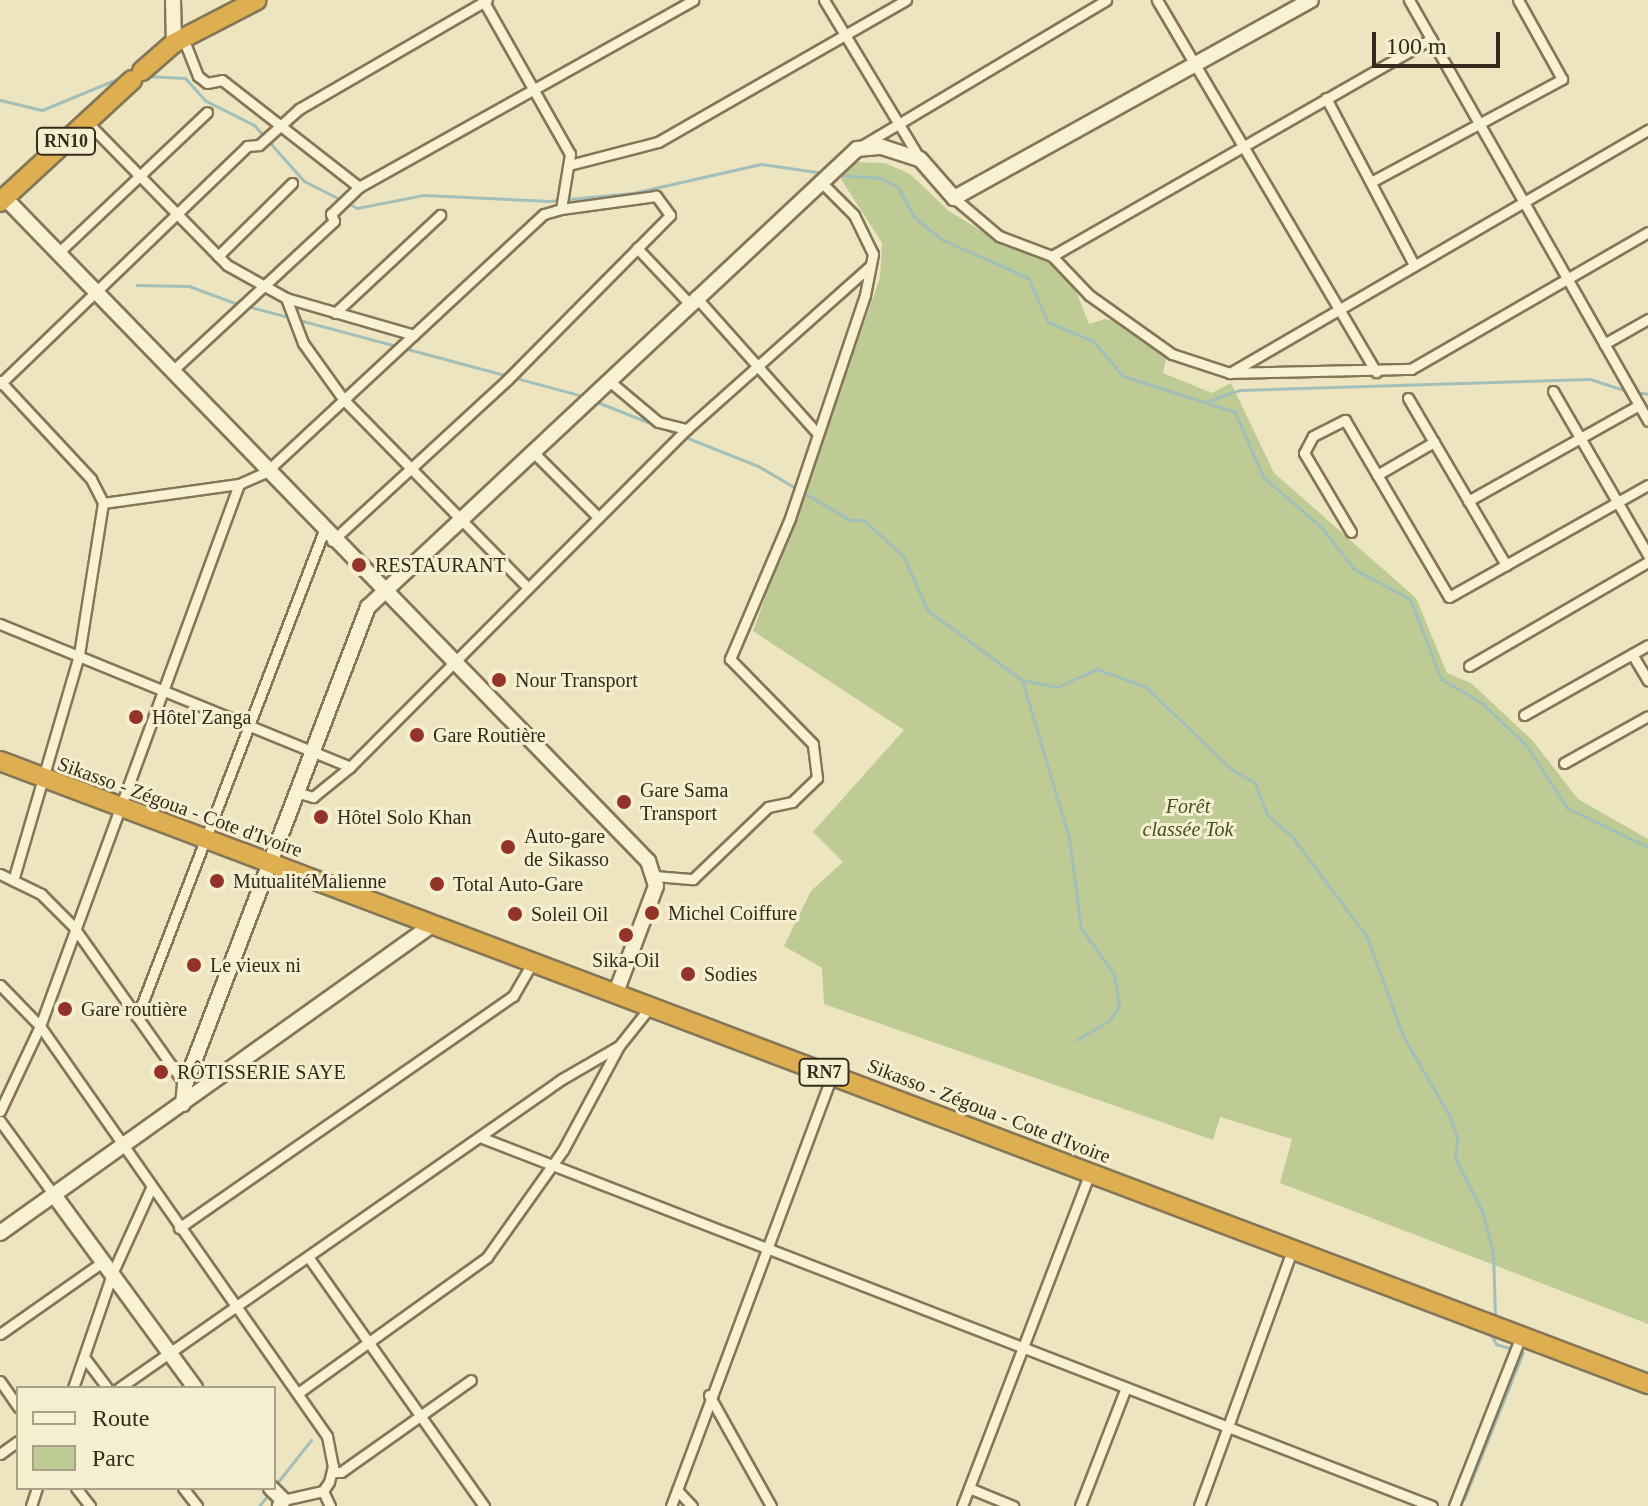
<!DOCTYPE html>
<meta charset="utf-8">
<style>
body{margin:0}
#map{position:relative;width:1648px;height:1506px;overflow:hidden;background:#ede5bf;font-family:Georgia,serif}
div>[style]{position:absolute}
[style*='--x']{left:calc(var(--x)*1px);top:calc(var(--y)*1px);width:calc(var(--w)*1px);rotate:calc(var(--a)*1deg)}
.green>*{inset:0;background:#becb94}
.stream>*{height:3px;margin:-1.5px;padding:0 1.5px;transform-origin:1.5px;border-radius:1.5px;background:#a2bfba}
.roads{filter:drop-shadow(2px 0 #867658) drop-shadow(-2px 0 #867658) drop-shadow(0 2px #867658) drop-shadow(0 -2px #867658)}
.street>*{height:9px;margin:-4.5px;padding:0 4.5px;transform-origin:4.5px;border-radius:4.5px;background:#f8f1d2}
.secondary>*{height:14px;margin:-7px;padding:0 7px;transform-origin:7px;border-radius:7px;background:#f8f1d2}
.highway>*{height:18px;margin:-9px;padding:0 9px;transform-origin:9px;border-radius:9px;background:#ddaf50}
.dots>*{width:22px;height:22px;translate:-50% -50%;box-sizing:border-box;border:4px solid #f5eecf;border-radius:50%}
span{translate:-50% -50%;white-space:nowrap;text-align:center;line-height:1.15;-webkit-text-stroke:6px #f5eecf;paint-order:stroke}
.shield-label span{padding:2px 6px;background:#f5eecf;border:2px solid;border-radius:6px;-webkit-text-stroke-width:0}
.shield-label{font-size:18px;color:#352b1c;font-weight:700}
.poi-label{font-size:20px;color:#352b1c}
.left{translate:0 -50%;text-align:left}
.park-label{font-size:20px;color:#405123;font-style:italic}
.street-label{font-size:20px;color:#352b1c}
.legend{position:absolute;left:16px;top:1386px;width:260px;height:104px;box-sizing:border-box;background:#f5eecf;border:2px solid #a8a087;margin:0;padding:10px 14px;list-style:none;font-size:24px;color:#352b1c}
.legend li{display:flex;align-items:center;gap:16px;height:40px}
.legend b{width:40px;border:2px solid #a8a087}
.scale{position:absolute;left:1372px;top:32px;width:128px;height:36px;box-sizing:border-box;border:4px solid #352b1c;border-top:0;padding-left:10px;font-size:24px;line-height:28px;white-space:nowrap;color:#352b1c;-webkit-text-stroke:6px #f5eecf;paint-order:stroke}
</style>
<div id="map">
<div class="green">
<i style="clip-path:polygon(853px 162px,885px 163px,910px 174px,949px 211px,1006px 246px,1040px 255px,1074px 286px,1089px 324px,1105px 319px,1128px 325px,1167px 354px,1163px 373px,1212px 393px,1231px 383px,1274px 473px,1416px 598px,1447px 673px,1471px 683px,1533px 741px,1578px 799px,1648px 839px,1648px 1324px,1280px 1183px,1292px 1139px,1220px 1117px,1213px 1140px,824px 1004px,822px 968px,784px 946px,811px 891px,843px 862px,813px 832px,904px 730px,753px 631px,880px 278px,882px 243px,841px 179px)"></i>
</div>
<div class="stream">
<i style="--x:146;--y:76;--w:39;--a:3"></i>
<i style="--x:185;--y:78;--w:31;--a:48"></i>
<i style="--x:206;--y:101;--w:54;--a:26.6"></i>
<i style="--x:254;--y:125;--w:75;--a:48.2"></i>
<i style="--x:304;--y:181;--w:59;--a:27"></i>
<i style="--x:357;--y:208;--w:67;--a:-11.1"></i>
<i style="--x:423;--y:195;--w:126;--a:2.7"></i>
<i style="--x:549;--y:201;--w:84;--a:-5.4"></i>
<i style="--x:633;--y:193;--w:131;--a:-12.8"></i>
<i style="--x:761;--y:164;--w:63;--a:8.3"></i>
<i style="--x:0;--y:100;--w:43;--a:13.4"></i>
<i style="--x:42;--y:110;--w:92;--a:-22.4"></i>
<i style="--x:839;--y:175;--w:41;--a:4.2"></i>
<i style="--x:880;--y:178;--w:20;--a:27"></i>
<i style="--x:898;--y:187;--w:34;--a:62"></i>
<i style="--x:914;--y:217;--w:35;--a:39"></i>
<i style="--x:941;--y:239;--w:95;--a:24.1"></i>
<i style="--x:1028;--y:278;--w:48;--a:65.6"></i>
<i style="--x:1048;--y:322;--w:49;--a:22.9"></i>
<i style="--x:1093;--y:341;--w:46;--a:49.4"></i>
<i style="--x:1123;--y:376;--w:118;--a:17.8"></i>
<i style="--x:1235;--y:412;--w:71;--a:66.7"></i>
<i style="--x:1263;--y:477;--w:77;--a:40.8"></i>
<i style="--x:1321;--y:527;--w:53;--a:51.8"></i>
<i style="--x:1354;--y:569;--w:64;--a:28.2"></i>
<i style="--x:1410;--y:599;--w:86;--a:68.8"></i>
<i style="--x:1441;--y:679;--w:48;--a:30.3"></i>
<i style="--x:1482;--y:703;--w:61;--a:43.7"></i>
<i style="--x:1526;--y:745;--w:75;--a:56.9"></i>
<i style="--x:1567;--y:808;--w:90;--a:25.7"></i>
<i style="--x:137;--y:285;--w:52;--a:1.1"></i>
<i style="--x:189;--y:286;--w:54;--a:20.4"></i>
<i style="--x:247;--y:306;--w:351;--a:15"></i>
<i style="--x:1636;--y:392;--w:12;--a:9"></i>
<i style="--x:1208;--y:401;--w:34;--a:-19"></i>
<i style="--x:1240;--y:390;--w:350;--a:-1.8"></i>
<i style="--x:1590;--y:379;--w:40;--a:18"></i>
<i style="--x:597;--y:402;--w:173;--a:21.7"></i>
<i style="--x:758;--y:466;--w:107;--a:30.4"></i>
<i style="--x:850;--y:520;--w:14;--a:0"></i>
<i style="--x:864;--y:520;--w:54;--a:42.8"></i>
<i style="--x:904;--y:557;--w:58;--a:66.5"></i>
<i style="--x:927;--y:610;--w:118;--a:36.4"></i>
<i style="--x:1022;--y:680;--w:165;--a:73.4"></i>
<i style="--x:1069;--y:838;--w:91;--a:82.4"></i>
<i style="--x:1081;--y:928;--w:57;--a:54.3"></i>
<i style="--x:1114;--y:974;--w:32;--a:81"></i>
<i style="--x:1119;--y:1006;--w:17;--a:123"></i>
<i style="--x:1110;--y:1020;--w:39;--a:149"></i>
<i style="--x:1023;--y:680;--w:35;--a:12"></i>
<i style="--x:1057;--y:687;--w:44;--a:-24.2"></i>
<i style="--x:1097;--y:669;--w:52;--a:20.2"></i>
<i style="--x:1146;--y:687;--w:118;--a:44"></i>
<i style="--x:1231;--y:769;--w:28;--a:30"></i>
<i style="--x:1255;--y:783;--w:34;--a:69"></i>
<i style="--x:1267;--y:815;--w:35;--a:41"></i>
<i style="--x:1293;--y:838;--w:124;--a:53.2"></i>
<i style="--x:1367;--y:937;--w:105;--a:70"></i>
<i style="--x:1403;--y:1036;--w:91;--a:59.8"></i>
<i style="--x:1449;--y:1115;--w:23;--a:70"></i>
<i style="--x:1457;--y:1137;--w:21;--a:95"></i>
<i style="--x:1455;--y:1158;--w:59;--a:63"></i>
<i style="--x:1482;--y:1211;--w:42;--a:75"></i>
<i style="--x:1493;--y:1252;--w:65;--a:88.2"></i>
<i style="--x:1490;--y:1333;--w:13;--a:61"></i>
<i style="--x:1496;--y:1344;--w:14;--a:17"></i>
<i style="--x:277;--y:1483;--w:55;--a:-51.7"></i>
<i style="--x:1464;--y:1499;--w:158;--a:-68.1"></i>
<i style="--x:259;--y:1506;--w:14;--a:-51"></i>
</div>
<div class="roads">
<div class="street">
<i style="--x:824;--y:0;--w:186;--a:58.9"></i>
<i style="--x:1157;--y:0;--w:432;--a:59.5"></i>
<i style="--x:1409;--y:0;--w:484;--a:60.4"></i>
<i style="--x:183;--y:38;--w:41;--a:68.5"></i>
<i style="--x:198;--y:76;--w:11;--a:38"></i>
<i style="--x:207;--y:83;--w:15;--a:-11"></i>
<i style="--x:222;--y:80;--w:174;--a:38"></i>
<i style="--x:359;--y:187;--w:383;--a:-29.2"></i>
<i style="--x:1326;--y:98;--w:189;--a:62.2"></i>
<i style="--x:87;--y:122;--w:200;--a:45.6"></i>
<i style="--x:227;--y:265;--w:68;--a:29.2"></i>
<i style="--x:286;--y:298;--w:133;--a:16.1"></i>
<i style="--x:858;--y:148;--w:289;--a:-30.8"></i>
<i style="--x:569;--y:165;--w:92;--a:-14.5"></i>
<i style="--x:658;--y:142;--w:286;--a:-29.8"></i>
<i style="--x:1371;--y:182;--w:217;--a:-28.3"></i>
<i style="--x:1562;--y:79;--w:90;--a:-119.1"></i>
<i style="--x:954;--y:198;--w:59;--a:40.2"></i>
<i style="--x:999;--y:236;--w:57;--a:20.7"></i>
<i style="--x:1052;--y:256;--w:54;--a:46.5"></i>
<i style="--x:1089;--y:295;--w:102;--a:35.4"></i>
<i style="--x:1172;--y:354;--w:61;--a:18.1"></i>
<i style="--x:1230;--y:373;--w:181;--a:-1.3"></i>
<i style="--x:1411;--y:369;--w:274;--a:-30"></i>
<i style="--x:637;--y:248;--w:74;--a:46.6"></i>
<i style="--x:58;--y:253;--w:205;--a:-43.4"></i>
<i style="--x:218;--y:256;--w:104;--a:-44.6"></i>
<i style="--x:1052;--y:256;--w:437;--a:-29.8"></i>
<i style="--x:695;--y:296;--w:185;--a:48.3"></i>
<i style="--x:286;--y:298;--w:48;--a:69.3"></i>
<i style="--x:303;--y:343;--w:70;--a:54.3"></i>
<i style="--x:344;--y:400;--w:262;--a:45.6"></i>
<i style="--x:335;--y:313;--w:144;--a:-43"></i>
<i style="--x:1604;--y:344;--w:51;--a:-29.6"></i>
<i style="--x:171;--y:372;--w:222;--a:-42.8"></i>
<i style="--x:334;--y:221;--w:8;--a:-113"></i>
<i style="--x:331;--y:214;--w:39;--a:-44"></i>
<i style="--x:1230;--y:373;--w:484;--a:-30.2"></i>
<i style="--x:608;--y:380;--w:65;--a:40"></i>
<i style="--x:658;--y:422;--w:30;--a:14"></i>
<i style="--x:687;--y:429;--w:245;--a:-41.7"></i>
<i style="--x:0;--y:381;--w:134;--a:47.1"></i>
<i style="--x:91;--y:479;--w:27;--a:63"></i>
<i style="--x:103;--y:503;--w:154;--a:99"></i>
<i style="--x:79;--y:655;--w:235;--a:106.3"></i>
<i style="--x:0;--y:384;--w:343;--a:-43.9"></i>
<i style="--x:247;--y:146;--w:12;--a:-5"></i>
<i style="--x:259;--y:145;--w:54;--a:-42"></i>
<i style="--x:299;--y:109;--w:217;--a:-30.1"></i>
<i style="--x:1553;--y:391;--w:190;--a:59.9"></i>
<i style="--x:1408;--y:398;--w:194;--a:59.6"></i>
<i style="--x:533;--y:452;--w:92;--a:45"></i>
<i style="--x:1377;--y:475;--w:66;--a:-30.1"></i>
<i style="--x:1468;--y:501;--w:196;--a:-29.3"></i>
<i style="--x:103;--y:503;--w:137;--a:-8"></i>
<i style="--x:239;--y:484;--w:30;--a:-24"></i>
<i style="--x:266;--y:472;--w:379;--a:-42.9"></i>
<i style="--x:544;--y:214;--w:18;--a:-16"></i>
<i style="--x:561;--y:209;--w:56;--a:-80.7"></i>
<i style="--x:570;--y:154;--w:177;--a:-119.5"></i>
<i style="--x:1351;--y:532;--w:92;--a:-120.7"></i>
<i style="--x:1304;--y:453;--w:19;--a:-62"></i>
<i style="--x:1313;--y:436;--w:36;--a:-27"></i>
<i style="--x:1345;--y:420;--w:205;--a:59.6"></i>
<i style="--x:1449;--y:597;--w:228;--a:-29.4"></i>
<i style="--x:332;--y:541;--w:238;--a:-42.6"></i>
<i style="--x:507;--y:380;--w:232;--a:-45.3"></i>
<i style="--x:670;--y:215;--w:24;--a:-126"></i>
<i style="--x:656;--y:196;--w:96;--a:172.2"></i>
<i style="--x:0;--y:624;--w:378;--a:22.2"></i>
<i style="--x:1632;--y:654;--w:31;--a:59"></i>
<i style="--x:1469;--y:666;--w:207;--a:-30.2"></i>
<i style="--x:1524;--y:715;--w:142;--a:-29.4"></i>
<i style="--x:1564;--y:763;--w:96;--a:-29.2"></i>
<i style="--x:299;--y:793;--w:15;--a:16"></i>
<i style="--x:313;--y:797;--w:48;--a:-39"></i>
<i style="--x:350;--y:767;--w:477;--a:-45.1"></i>
<i style="--x:0;--y:874;--w:46;--a:26"></i>
<i style="--x:41;--y:894;--w:45;--a:45"></i>
<i style="--x:73;--y:926;--w:194;--a:54.8"></i>
<i style="--x:655;--y:876;--w:38;--a:5"></i>
<i style="--x:693;--y:879;--w:104;--a:-43.8"></i>
<i style="--x:768;--y:807;--w:25;--a:-12"></i>
<i style="--x:792;--y:802;--w:35;--a:-44"></i>
<i style="--x:817;--y:778;--w:34;--a:-97"></i>
<i style="--x:813;--y:744;--w:119;--a:-134.3"></i>
<i style="--x:730;--y:659;--w:153;--a:-66.9"></i>
<i style="--x:790;--y:518;--w:235;--a:-71.4"></i>
<i style="--x:865;--y:295;--w:42;--a:-79"></i>
<i style="--x:873;--y:254;--w:43;--a:-116"></i>
<i style="--x:854;--y:215;--w:49;--a:-135"></i>
<i style="--x:0;--y:985;--w:57;--a:45.7"></i>
<i style="--x:40;--y:1026;--w:500;--a:55.01"></i>
<i style="--x:327;--y:1436;--w:31;--a:79"></i>
<i style="--x:333;--y:1466;--w:16;--a:104"></i>
<i style="--x:329;--y:1482;--w:11;--a:124"></i>
<i style="--x:323;--y:1491;--w:41;--a:167.3"></i>
<i style="--x:137;--y:1017;--w:519;--a:-68.98"></i>
<i style="--x:0;--y:1111;--w:94;--a:-64.8"></i>
<i style="--x:40;--y:1026;--w:577;--a:-69.84"></i>
<i style="--x:0;--y:1121;--w:92;--a:53.9"></i>
<i style="--x:480;--y:1137;--w:1021;--a:21.19"></i>
<i style="--x:179;--y:1228;--w:407;--a:-34.8"></i>
<i style="--x:513;--y:996;--w:38;--a:-60"></i>
<i style="--x:309;--y:1258;--w:304;--a:54.8"></i>
<i style="--x:0;--y:1334;--w:127;--a:-35.1"></i>
<i style="--x:84;--y:1357;--w:39;--a:53"></i>
<i style="--x:0;--y:1381;--w:32;--a:55"></i>
<i style="--x:73;--y:1388;--w:120;--a:-71.1"></i>
<i style="--x:112;--y:1274;--w:94;--a:-65.6"></i>
<i style="--x:119;--y:1388;--w:540;--a:-34.9"></i>
<i style="--x:562;--y:1079;--w:66;--a:-30.1"></i>
<i style="--x:619;--y:1046;--w:50;--a:-51.5"></i>
<i style="--x:298;--y:1393;--w:233;--a:-35.7"></i>
<i style="--x:487;--y:1257;--w:131;--a:-54.6"></i>
<i style="--x:563;--y:1150;--w:118;--a:-61.7"></i>
<i style="--x:709;--y:1395;--w:127;--a:60.8"></i>
<i style="--x:0;--y:1454;--w:22;--a:-36"></i>
<i style="--x:332;--y:1472;--w:9;--a:0"></i>
<i style="--x:341;--y:1472;--w:159;--a:-35.3"></i>
<i style="--x:76;--y:1488;--w:23;--a:52"></i>
<i style="--x:183;--y:1488;--w:23;--a:52"></i>
<i style="--x:969;--y:1488;--w:48;--a:22.2"></i>
<i style="--x:677;--y:1490;--w:22;--a:47"></i>
<i style="--x:323;--y:1491;--w:17;--a:65"></i>
<i style="--x:31;--y:1506;--w:19;--a:-72"></i>
<i style="--x:671;--y:1506;--w:460;--a:-69.5"></i>
<i style="--x:962;--y:1506;--w:357;--a:-69"></i>
<i style="--x:1080;--y:1506;--w:124;--a:-68.8"></i>
<i style="--x:1199;--y:1506;--w:275;--a:-70"></i>
<i style="--x:1454;--y:1506;--w:183;--a:-68.5"></i>
</div>
<div class="secondary">
<i style="--x:173;--y:0;--w:43;--a:88.7"></i>
<i style="--x:5;--y:198;--w:924;--a:45.88"></i>
<i style="--x:648;--y:861;--w:26;--a:72"></i>
<i style="--x:656;--y:886;--w:116;--a:110.6"></i>
<i style="--x:183;--y:1104;--w:19;--a:-84"></i>
<i style="--x:185;--y:1085;--w:512;--a:-69.05"></i>
<i style="--x:368;--y:607;--w:22;--a:-43"></i>
<i style="--x:384;--y:592;--w:648;--a:-43.12"></i>
<i style="--x:857;--y:149;--w:25;--a:-5"></i>
<i style="--x:882;--y:147;--w:40;--a:18"></i>
<i style="--x:920;--y:159;--w:52;--a:48.9"></i>
<i style="--x:954;--y:198;--w:408;--a:-29"></i>
<i style="--x:54;--y:1195;--w:239;--a:53.8"></i>
<i style="--x:0;--y:1233;--w:531;--a:-35.49"></i>
<i style="--x:271;--y:1488;--w:17;--a:45"></i>
<i style="--x:283;--y:1500;--w:7;--a:117"></i>
</div>
<div class="highway">
<i style="--x:142;--y:71;--w:43;--a:-41.2"></i>
<i style="--x:174;--y:43;--w:93;--a:-27.4"></i>
<i style="--x:0;--y:202;--w:180;--a:-42.7"></i>
<i style="--x:0;--y:761;--w:1762;--a:20.71"></i>
</div>
</div>
<div class="dots">
<i style="left:359px;top:565px;background:#943429"></i>
<i style="left:499px;top:680px;background:#943429"></i>
<i style="left:136px;top:717px;background:#943429"></i>
<i style="left:417px;top:735px;background:#943429"></i>
<i style="left:624px;top:802px;background:#943429"></i>
<i style="left:321px;top:817px;background:#943429"></i>
<i style="left:508px;top:847px;background:#943429"></i>
<i style="left:217px;top:881px;background:#943429"></i>
<i style="left:437px;top:884px;background:#943429"></i>
<i style="left:652px;top:913px;background:#943429"></i>
<i style="left:515px;top:914px;background:#943429"></i>
<i style="left:626px;top:935px;background:#943429"></i>
<i style="left:194px;top:965px;background:#943429"></i>
<i style="left:688px;top:974px;background:#943429"></i>
<i style="left:65px;top:1009px;background:#943429"></i>
<i style="left:161px;top:1072px;background:#943429"></i>
</div>
<div class="shield-label">
<span style="left:66px;top:141px">RN10</span>
<span style="left:824px;top:1072px">RN7</span>
</div>
<div class="poi-label">
<span class="left" style="left:375px;top:565px">RESTAURANT</span>
<span class="left" style="left:515px;top:680px">Nour Transport</span>
<span class="left" style="left:152px;top:717px">Hôtel Zanga</span>
<span class="left" style="left:433px;top:735px">Gare Routière</span>
<span class="left" style="left:640px;top:802px">Gare Sama<br>Transport</span>
<span class="left" style="left:337px;top:817px">Hôtel Solo Khan</span>
<span class="left" style="left:524px;top:848px">Auto-gare<br>de Sikasso</span>
<span class="left" style="left:233px;top:881px">MutualitéMalienne</span>
<span class="left" style="left:453px;top:884px">Total Auto-Gare</span>
<span class="left" style="left:668px;top:913px">Michel Coiffure</span>
<span class="left" style="left:531px;top:914px">Soleil Oil</span>
<span style="left:626px;top:960px">Sika-Oil</span>
<span class="left" style="left:210px;top:965px">Le vieux ni</span>
<span class="left" style="left:704px;top:974px">Sodies</span>
<span class="left" style="left:81px;top:1009px">Gare routière</span>
<span class="left" style="left:177px;top:1072px">RÔTISSERIE SAYE</span>
</div>
<div class="park-label">
<span style="left:1188px;top:818px">Forêt<br>classée Tok</span>
</div>
<div class="street-label">
<span style="left:180px;top:807px;rotate:20deg">Sikasso - Zégoua - Cote d'Ivoire</span>
<span style="left:989px;top:1111px;rotate:21deg">Sikasso - Zégoua - Cote d'Ivoire</span>
</div>
<ul class="legend">
<li><b style="height:10px;background:#f8f1d2"></b>Route</li>
<li><b style="height:22px;background:#becb94"></b>Parc</li>
</ul>
<div class="scale">100 m</div>
</div>
